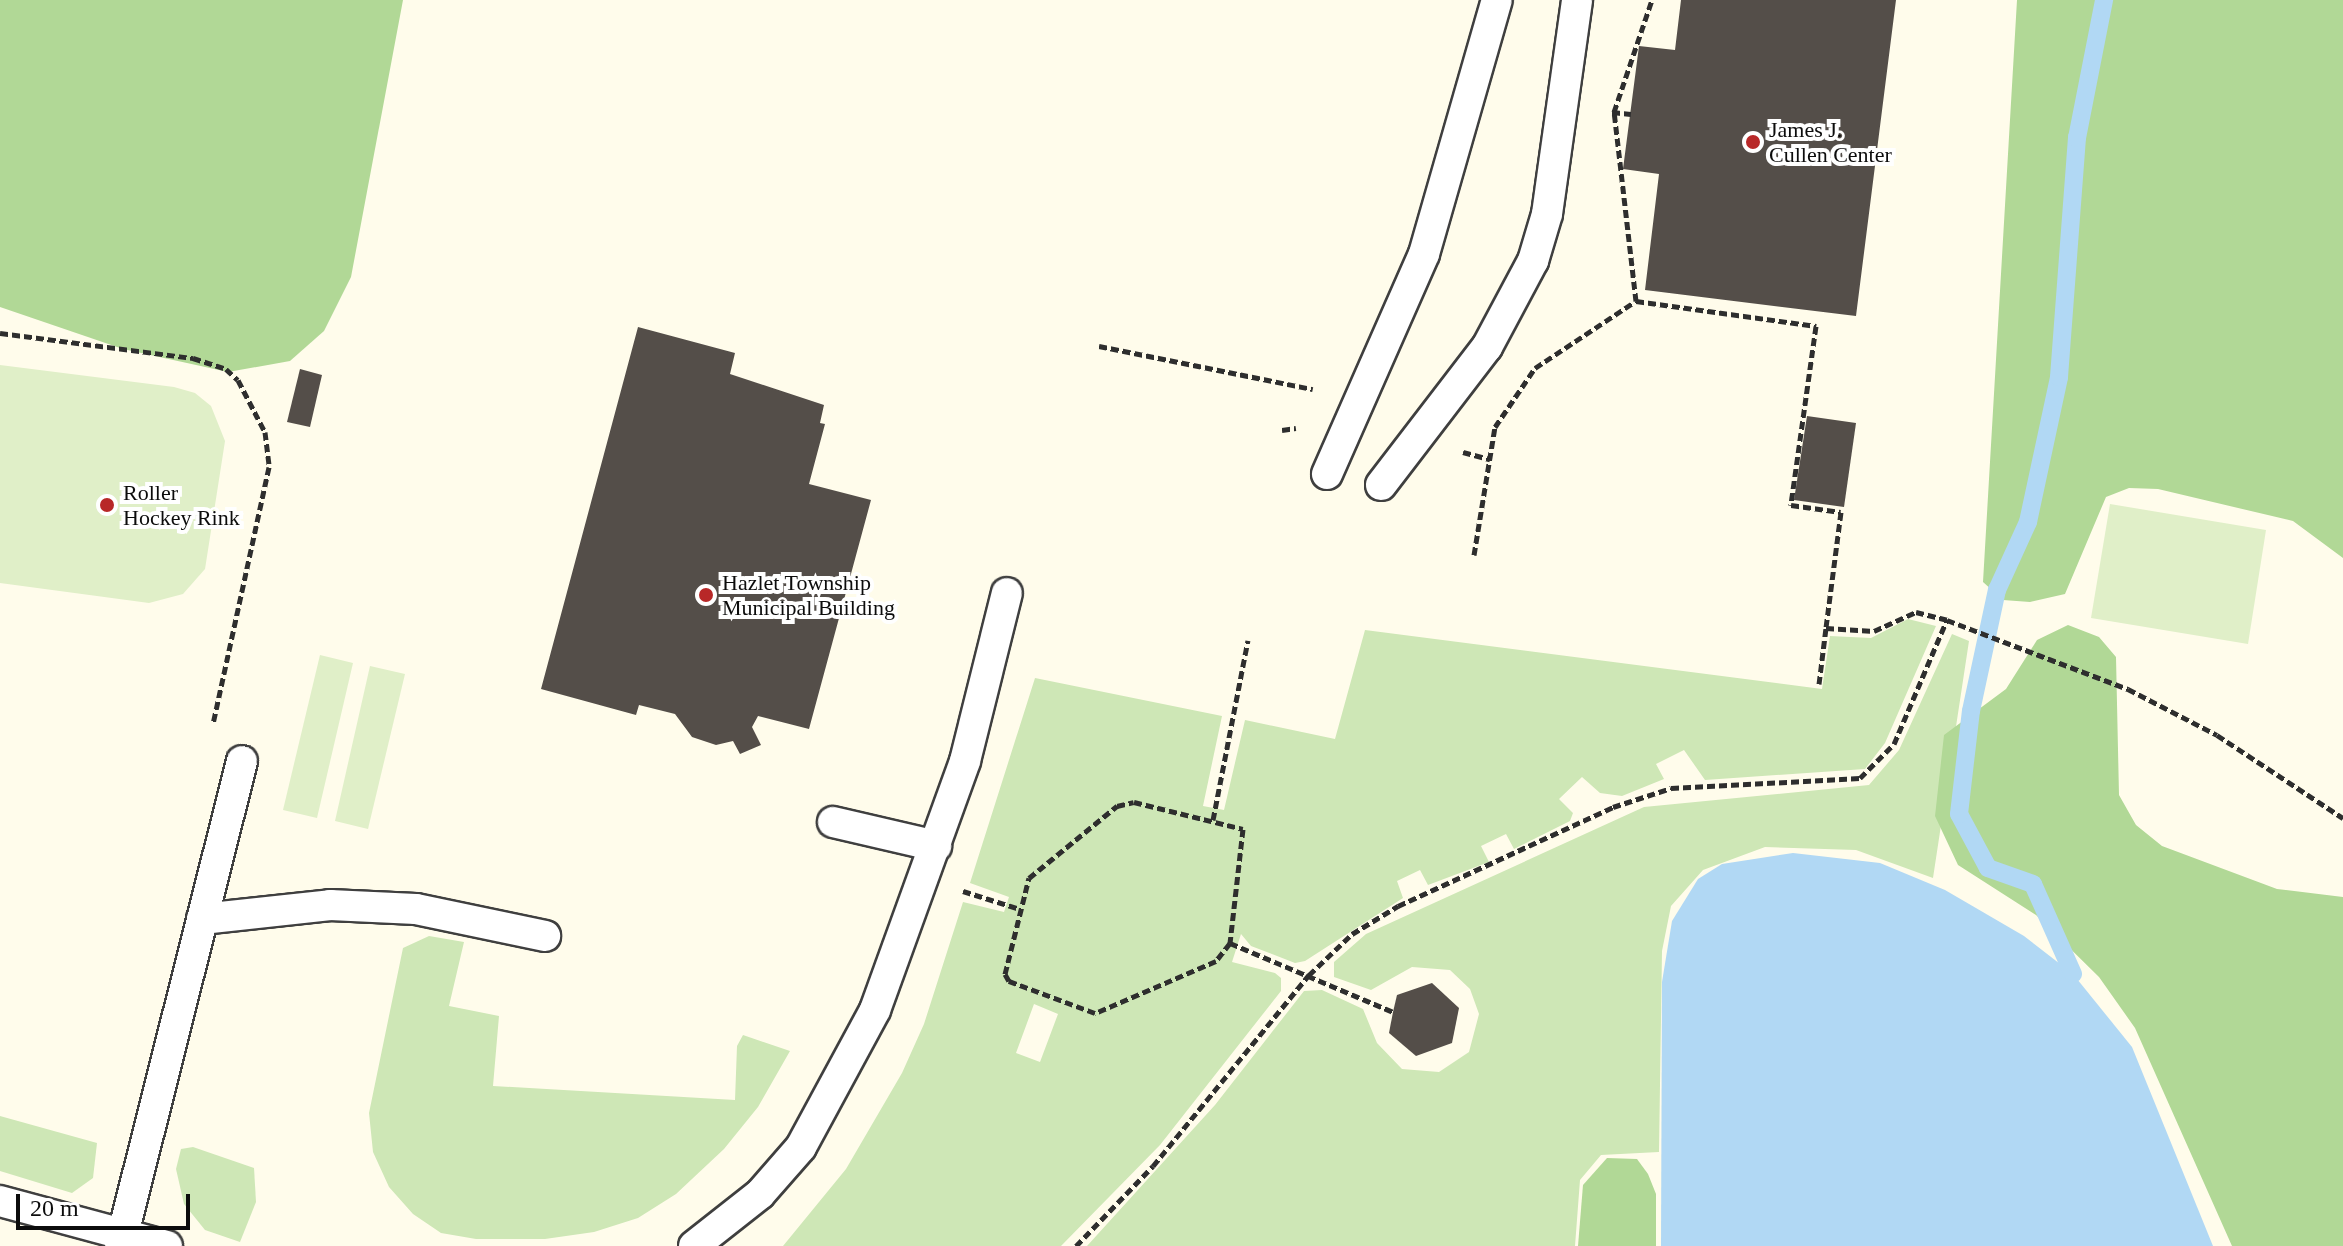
<!DOCTYPE html>
<style>
body{margin:0}
#map{position:relative;width:2343px;height:1246px;overflow:hidden;background:#fffceb;font-family:"Times New Roman",serif}
div>[style]{position:absolute}
[style*='--x']{left:calc(var(--x)*1px);top:calc(var(--y)*1px);width:calc(var(--w)*1px);rotate:calc(var(--a)*1deg)}
.green>*{inset:0;background:#cee7b6}
.forest>*{inset:0;background:#b1d896}
.pitch>*{inset:0;background:#e0efc8}
.water>*{inset:0;background:#b1d8f4}
.stream>*{height:18px;margin:-9px;padding:0 9px;transform-origin:9px;border-radius:9px;background:#b1d8f4}
.building>*{inset:0;background:#544e49}
.path>*{height:5px;margin-top:-2.5px;transform-origin:0;background:repeating-linear-gradient(90deg,#2e2e2e 0 8px,transparent 0 12px)}
.roads{filter:drop-shadow(2px 0 #3f3f3f) drop-shadow(-2px 0 #3f3f3f) drop-shadow(0 2px #3f3f3f) drop-shadow(0 -2px #3f3f3f)}
.lane>*{height:30px;margin:-15px;padding:0 15px;transform-origin:15px;border-radius:15px;background:#fff}
.dots>*{width:22px;height:22px;translate:-50% -50%;box-sizing:border-box;border:4px solid #fff;border-radius:50%}
span{translate:-50% -50%;white-space:nowrap;text-align:center;line-height:1.15;-webkit-text-stroke:8px #fff;paint-order:stroke}
.poi-label{font-size:22px;color:#0c0c0c}
.left{translate:0 -50%;text-align:left}
.scale{position:absolute;left:16px;top:1194px;width:174px;height:36px;box-sizing:border-box;border:4px solid #0c0c0c;border-top:0;padding-left:10px;font-size:24px;line-height:28px;white-space:nowrap;color:#0c0c0c;-webkit-text-stroke:6px #fff;paint-order:stroke}
</style>
<div id="map">
<div class="green">
<i style="clip-path:polygon(evenodd,1908px 619px,1936px 626px,1885px 743px,1865px 769px,1705px 780px,1684px 750px,1656px 764px,1664px 779px,1622px 796px,1600px 793px,1582px 777px,1559px 799px,1573px 813px,1570px 821px,1514px 849px,1506px 834px,1481px 846px,1489px 862px,1428px 885px,1420px 870px,1397px 881px,1403px 898px,1305px 961px,1295px 963px,1251px 946px,1241px 934px,1232px 962px,1275px 973px,1281px 978px,1281px 991px,1160px 1145px,1061px 1246px,783px 1246px,846px 1169px,902px 1073px,924px 1024px,963px 902px,1004px 912px,1009px 897px,970px 883px,1035px 678px,1222px 716px,1203px 806px,1224px 810px,1245px 720px,1335px 739px,1365px 630px,1822px 689px,1830px 636px,1871px 638px,1908px 619px,1034px 1004px,1058px 1014px,1040px 1062px,1016px 1053px,1034px 1004px)"></i>
<i style="clip-path:polygon(1952px 634px,1969px 641px,1933px 878px,1856px 850px,1765px 847px,1703px 870px,1671px 906px,1662px 951px,1659px 1152px,1601px 1155px,1580px 1180px,1575px 1246px,1087px 1246px,1215px 1105px,1304px 991px,1322px 990px,1363px 1009px,1377px 1043px,1402px 1069px,1439px 1072px,1469px 1052px,1479px 1014px,1470px 989px,1450px 970px,1412px 967px,1371px 990px,1334px 977px,1334px 962px,1366px 934px,1644px 807px,1869px 785px,1899px 750px)"></i>
<i style="clip-path:polygon(429px 936px,464px 942px,449px 1006px,499px 1016px,493px 1086px,735px 1100px,737px 1046px,743px 1035px,790px 1051px,758px 1107px,724px 1149px,676px 1194px,638px 1218px,594px 1232px,545px 1239px,476px 1239px,441px 1233px,413px 1214px,389px 1187px,373px 1152px,369px 1113px,403px 948px)"></i>
<i style="clip-path:polygon(0 1116px,97px 1143px,93px 1178px,72px 1193px,0 1171px)"></i>
<i style="clip-path:polygon(193px 1147px,254px 1168px,256px 1202px,240px 1242px,205px 1230px,184px 1204px,176px 1169px,181px 1149px)"></i>
</div>
<div class="forest">
<i style="clip-path:polygon(0 0,403px 0,351px 277px,324px 331px,290px 361px,228px 372px,123px 349px,0 307px)"></i>
<i style="clip-path:polygon(2017px 0,2343px 0,2343px 558px,2293px 521px,2158px 489px,2129px 488px,2106px 497px,2065px 594px,2030px 602px,2003px 600px,1983px 582px)"></i>
<i style="clip-path:polygon(2068px 625px,2099px 637px,2116px 657px,2119px 795px,2136px 825px,2162px 846px,2277px 889px,2343px 897px,2343px 1246px,2232px 1246px,2135px 1028px,2099px 977px,2036px 915px,1958px 865px,1935px 816px,1944px 735px,2006px 689px,2037px 640px)"></i>
<i style="clip-path:polygon(1607px 1158px,1637px 1159px,1648px 1174px,1656px 1194px,1656px 1246px,1578px 1246px,1583px 1185px)"></i>
</div>
<div class="pitch">
<i style="clip-path:polygon(0 365px,174px 387px,195px 393px,211px 406px,225px 441px,205px 569px,183px 594px,149px 603px,0 583px)"></i>
<i style="clip-path:polygon(2110px 504px,2266px 530px,2248px 644px,2091px 618px)"></i>
<i style="clip-path:polygon(320px 655px,353px 663px,317px 818px,283px 810px)"></i>
<i style="clip-path:polygon(370px 666px,405px 674px,368px 829px,335px 821px)"></i>
</div>
<div class="water">
<i style="clip-path:polygon(1793px 853px,1880px 863px,1945px 890px,2024px 936px,2073px 974px,2132px 1047px,2213px 1246px,1661px 1246px,1662px 982px,1672px 921px,1698px 879px,1722px 864px)"></i>
</div>
<div class="stream">
<i style="--x:2073;--y:974;--w:98;--a:-114"></i>
<i style="--x:2033;--y:884;--w:48;--a:-160.4"></i>
<i style="--x:1988;--y:868;--w:61;--a:-118.2"></i>
<i style="--x:1959;--y:814;--w:104;--a:-83.4"></i>
<i style="--x:1971;--y:711;--w:124;--a:-77.9"></i>
<i style="--x:1997;--y:590;--w:75;--a:-65.5"></i>
<i style="--x:2028;--y:522;--w:148;--a:-77.9"></i>
<i style="--x:2059;--y:377;--w:240;--a:-85.7"></i>
<i style="--x:2077;--y:138;--w:141;--a:-78.9"></i>
</div>
<div class="building">
<i style="clip-path:polygon(1681px 0,1896px 0,1856px 316px,1645px 290px,1659px 174px,1623px 169px,1639px 46px,1675px 50px)"></i>
<i style="clip-path:polygon(638px 327px,735px 353px,730px 374px,824px 405px,820px 423px,825px 424px,809px 484px,871px 500px,809px 729px,758px 716px,752px 727px,761px 745px,740px 754px,733px 741px,716px 745px,692px 737px,675px 714px,639px 705px,636px 715px,541px 689px)"></i>
<i style="clip-path:polygon(300px 369px,322px 375px,310px 427px,287px 422px)"></i>
<i style="clip-path:polygon(1807px 416px,1856px 423px,1844px 507px,1794px 500px)"></i>
<i style="clip-path:polygon(1432px 983px,1459px 1008px,1452px 1043px,1416px 1056px,1389px 1033px,1393px 1012px,1397px 995px)"></i>
</div>
<div class="path">
<i style="--x:1612;--y:112;--w:19;--a:6"></i>
<i style="--x:1636;--y:301;--w:190;--a:-96.6"></i>
<i style="--x:1614;--y:112;--w:118;--a:-71.3"></i>
<i style="--x:0;--y:333;--w:195;--a:7.4"></i>
<i style="--x:193;--y:358;--w:35;--a:18"></i>
<i style="--x:226;--y:369;--w:16;--a:43"></i>
<i style="--x:238;--y:380;--w:59;--a:62.6"></i>
<i style="--x:265;--y:432;--w:35;--a:83"></i>
<i style="--x:269;--y:467;--w:263;--a:102.3"></i>
<i style="--x:1099;--y:346;--w:218;--a:11.4"></i>
<i style="--x:1282;--y:430;--w:14;--a:-8"></i>
<i style="--x:1463;--y:452;--w:28;--a:15"></i>
<i style="--x:1474;--y:555;--w:130;--a:-80.7"></i>
<i style="--x:1495;--y:427;--w:71;--a:-55.9"></i>
<i style="--x:1535;--y:368;--w:121;--a:-33.6"></i>
<i style="--x:1636;--y:301;--w:182;--a:7.9"></i>
<i style="--x:1816;--y:326;--w:181;--a:98"></i>
<i style="--x:1791;--y:505;--w:50;--a:8"></i>
<i style="--x:1841;--y:512;--w:117;--a:97.4"></i>
<i style="--x:1826;--y:628;--w:48;--a:3.6"></i>
<i style="--x:1874;--y:631;--w:46;--a:-24.3"></i>
<i style="--x:1916;--y:612;--w:32;--a:14"></i>
<i style="--x:1947;--y:620;--w:194;--a:20.9"></i>
<i style="--x:2128;--y:689;--w:100;--a:27.3"></i>
<i style="--x:2217;--y:735;--w:151;--a:33.4"></i>
<i style="--x:1819;--y:684;--w:56;--a:-82.9"></i>
<i style="--x:1213;--y:820;--w:183;--a:-79"></i>
<i style="--x:963;--y:891;--w:60;--a:17.5"></i>
<i style="--x:1230;--y:943;--w:23;--a:128"></i>
<i style="--x:1216;--y:961;--w:132;--a:156.7"></i>
<i style="--x:1095;--y:1013;--w:92;--a:-159.6"></i>
<i style="--x:1009;--y:981;--w:8;--a:-120"></i>
<i style="--x:1005;--y:974;--w:99;--a:-76"></i>
<i style="--x:1029;--y:878;--w:114;--a:-39.3"></i>
<i style="--x:1117;--y:806;--w:17;--a:-13"></i>
<i style="--x:1134;--y:802;--w:112;--a:13.9"></i>
<i style="--x:1243;--y:829;--w:115;--a:96.5"></i>
<i style="--x:1230;--y:943;--w:177;--a:22.9"></i>
<i style="--x:1076;--y:1246;--w:111;--a:-46.1"></i>
<i style="--x:1153;--y:1166;--w:247;--a:-50.8"></i>
<i style="--x:1309;--y:975;--w:59;--a:-43.6"></i>
<i style="--x:1352;--y:934;--w:54;--a:-31.3"></i>
<i style="--x:1398;--y:906;--w:237;--a:-24.7"></i>
<i style="--x:1613;--y:807;--w:61;--a:-18.1"></i>
<i style="--x:1671;--y:788;--w:189;--a:-3"></i>
<i style="--x:1860;--y:778;--w:48;--a:-45"></i>
<i style="--x:1894;--y:744;--w:135;--a:-66.9"></i>
</div>
<div class="roads">
<div class="lane">
<i style="--x:1327;--y:474;--w:240;--a:-66.2"></i>
<i style="--x:1424;--y:254;--w:264;--a:-74"></i>
<i style="--x:1381;--y:485;--w:174;--a:-52.5"></i>
<i style="--x:1487;--y:347;--w:98;--a:-61.9"></i>
<i style="--x:1533;--y:261;--w:49;--a:-73.4"></i>
<i style="--x:1547;--y:214;--w:216;--a:-82"></i>
<i style="--x:833;--y:822;--w:106;--a:13.1"></i>
<i style="--x:202;--y:919;--w:129;--a:-6.2"></i>
<i style="--x:330;--y:905;--w:86;--a:2.7"></i>
<i style="--x:416;--y:909;--w:132;--a:11.8"></i>
<i style="--x:0;--y:1201;--w:173;--a:15.1"></i>
<i style="--x:120;--y:1246;--w:500;--a:-75.88"></i>
<i style="--x:694;--y:1246;--w:84;--a:-38.2"></i>
<i style="--x:760;--y:1194;--w:62;--a:-48.9"></i>
<i style="--x:801;--y:1147;--w:156;--a:-61.6"></i>
<i style="--x:875;--y:1010;--w:265;--a:-70.1"></i>
<i style="--x:965;--y:761;--w:173;--a:-76"></i>
</div>
</div>
<div class="dots">
<i style="left:1753px;top:142px;background:#b82828"></i>
<i style="left:107px;top:505px;background:#b82828"></i>
<i style="left:706px;top:595px;background:#b82828"></i>
</div>
<div class="poi-label">
<span class="left" style="left:1769px;top:142px">James J.<br>Cullen Center</span>
<span class="left" style="left:123px;top:505px">Roller<br>Hockey Rink</span>
<span class="left" style="left:722px;top:595px">Hazlet Township<br>Municipal Building</span>
</div>
<div class="scale">20 m</div>
</div>
